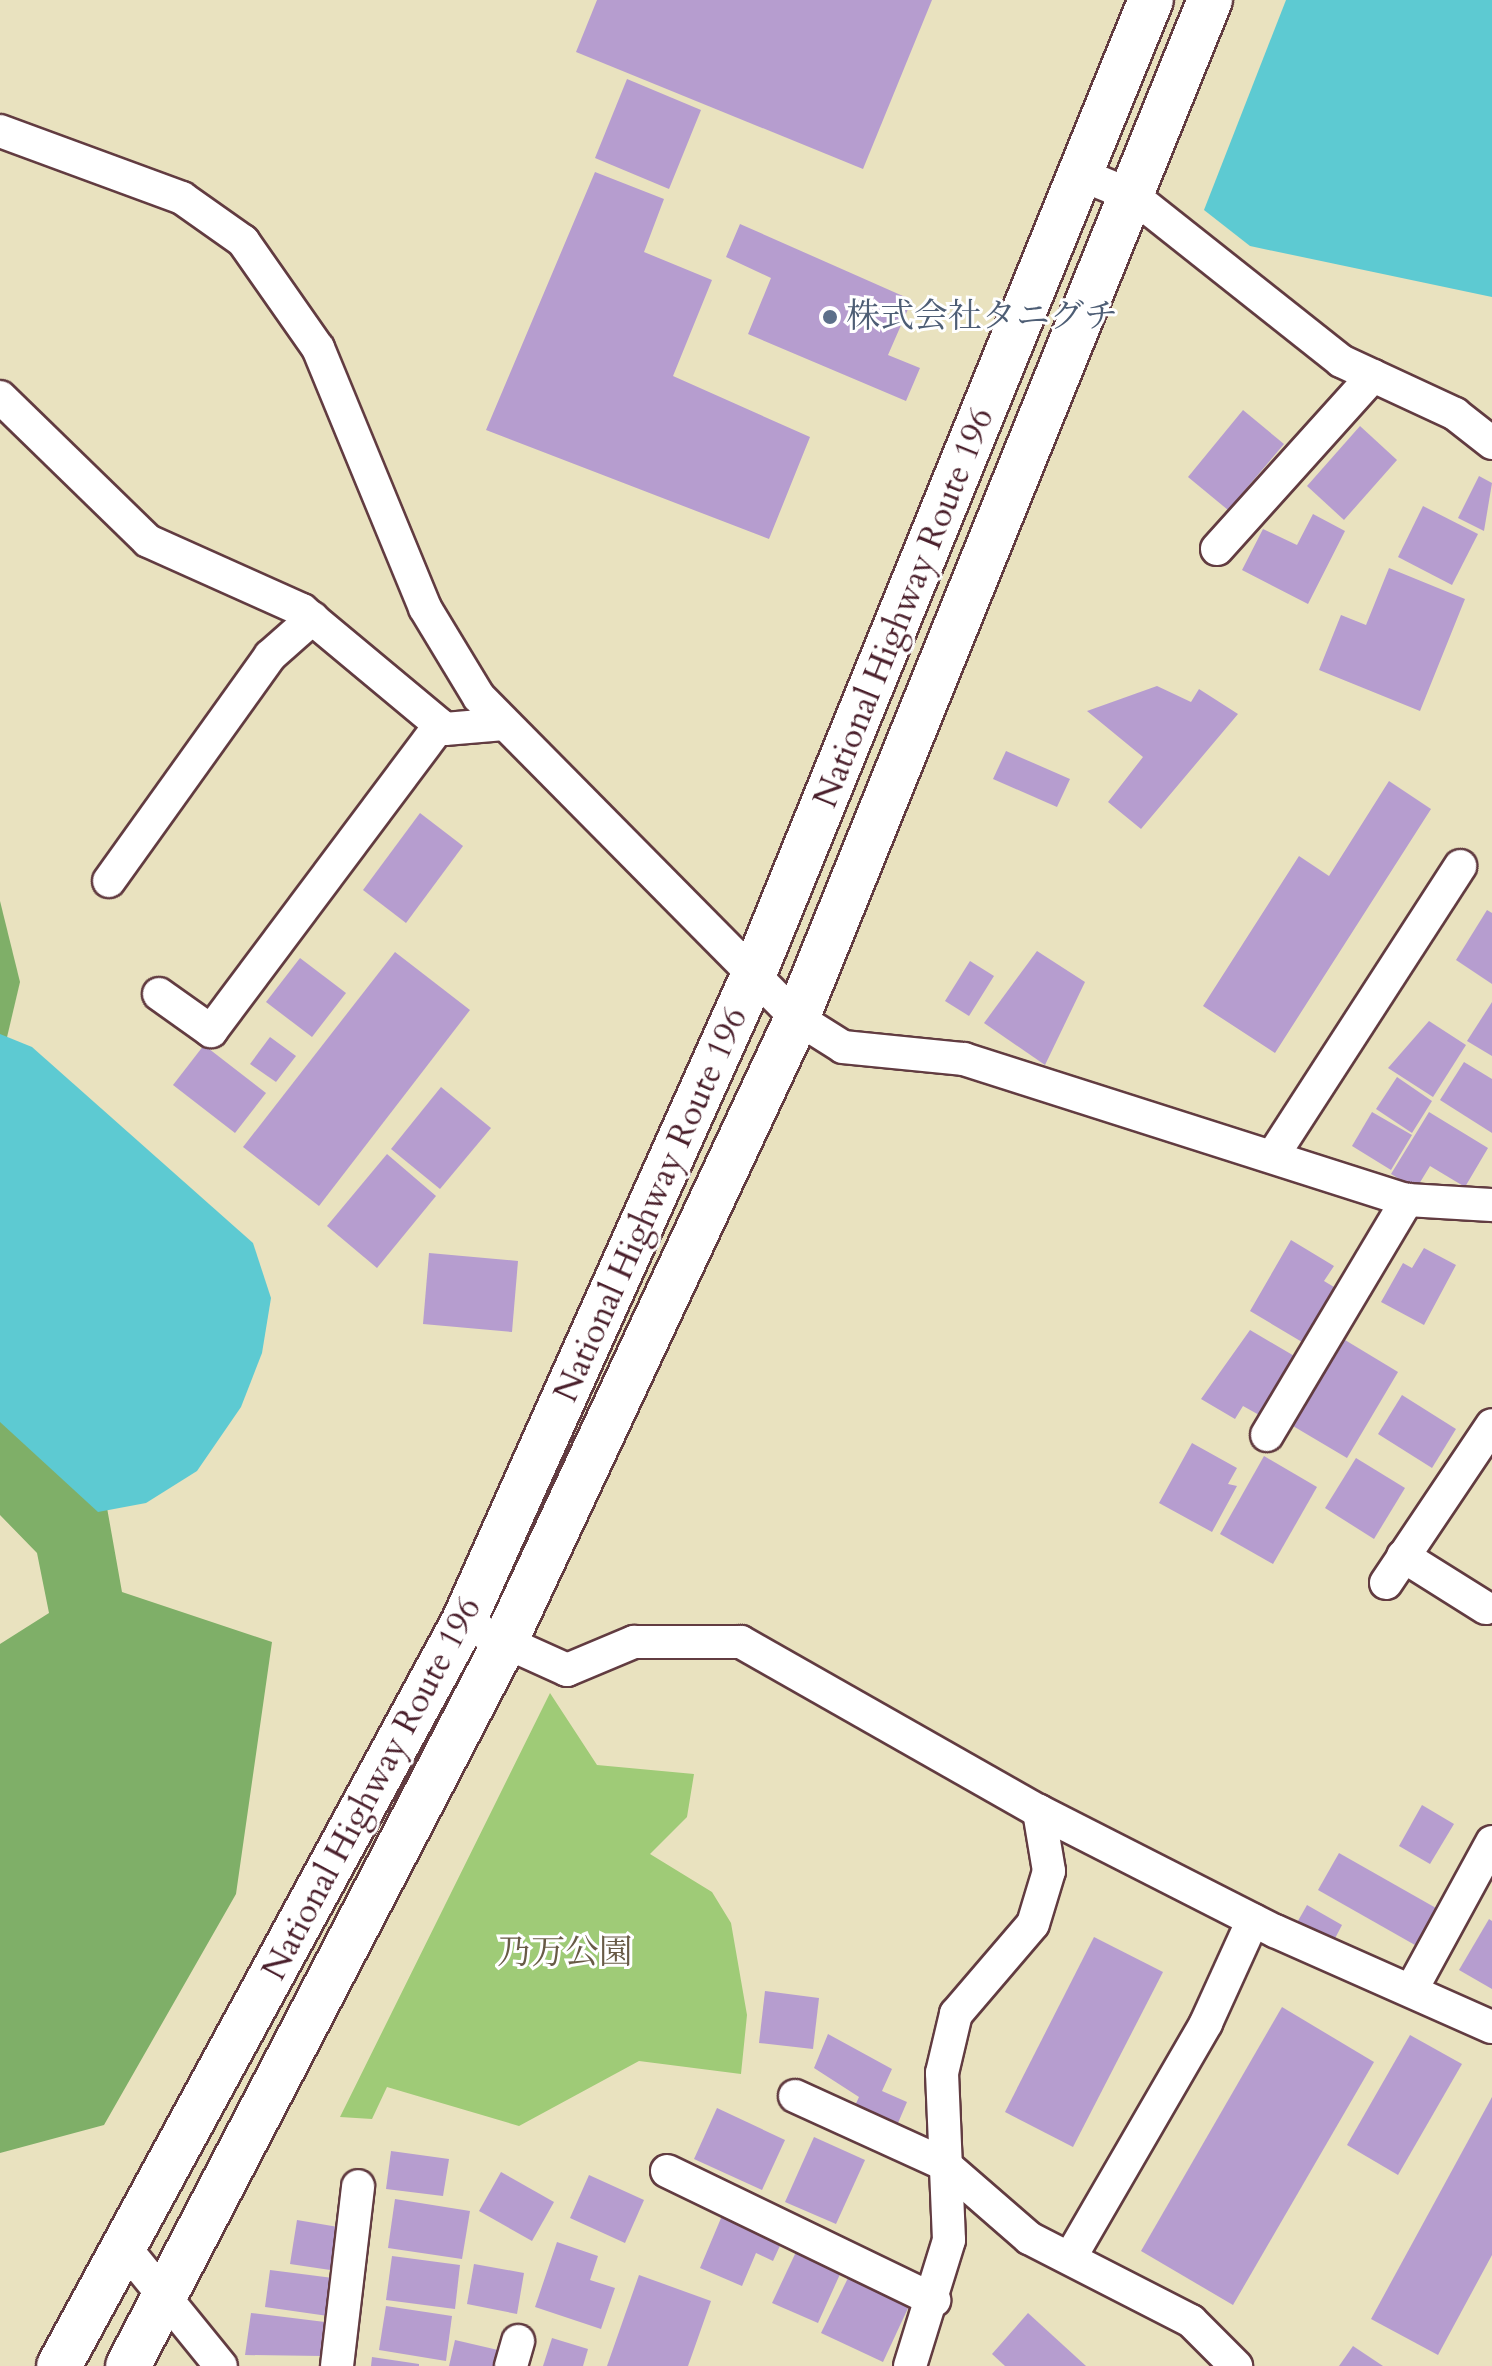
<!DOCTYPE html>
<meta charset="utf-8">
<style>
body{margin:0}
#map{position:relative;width:1492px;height:2366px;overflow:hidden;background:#e9e2bf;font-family:Cardo,"Noto Serif JP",serif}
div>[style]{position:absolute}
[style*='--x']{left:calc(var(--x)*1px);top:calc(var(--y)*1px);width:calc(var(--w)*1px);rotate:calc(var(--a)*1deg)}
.green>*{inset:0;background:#9fcb77}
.forest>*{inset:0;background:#7faf68}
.water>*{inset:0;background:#5dcad2}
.building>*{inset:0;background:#b69dcf}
.roads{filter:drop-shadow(2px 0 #623c41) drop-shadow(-2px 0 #623c41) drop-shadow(0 2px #623c41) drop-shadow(0 -2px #623c41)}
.street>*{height:32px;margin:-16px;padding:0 16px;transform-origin:16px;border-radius:16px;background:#fff}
.highway>*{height:44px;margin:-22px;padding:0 22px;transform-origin:22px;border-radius:22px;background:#fff}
.dots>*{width:22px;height:22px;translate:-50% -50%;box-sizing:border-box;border:4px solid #fff;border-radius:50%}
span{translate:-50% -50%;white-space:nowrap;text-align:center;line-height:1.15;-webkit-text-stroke:6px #fff;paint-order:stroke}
.service-label{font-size:34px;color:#4e5e75}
.left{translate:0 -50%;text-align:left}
.street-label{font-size:34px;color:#4a1f2b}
.park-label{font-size:34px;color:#685b46}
</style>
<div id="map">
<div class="green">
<i style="clip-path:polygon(550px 1693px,597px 1765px,694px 1774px,687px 1817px,650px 1854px,712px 1892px,731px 1923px,747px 2015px,741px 2074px,639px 2061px,519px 2126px,387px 2087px,372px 2119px,340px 2117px)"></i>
</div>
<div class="forest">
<i style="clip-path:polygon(0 901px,20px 982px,0 1067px)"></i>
<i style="clip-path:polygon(0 1157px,93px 1429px,122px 1592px,272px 1642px,236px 1894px,104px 2125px,0 2153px,0 1644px,49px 1613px,37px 1553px,0 1515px)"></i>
</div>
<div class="water">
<i style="clip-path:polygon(1286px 0,1492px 0,1492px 297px,1250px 246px,1204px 210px)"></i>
<i style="clip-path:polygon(0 1034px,32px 1047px,253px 1243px,271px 1298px,262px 1353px,241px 1407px,197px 1471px,146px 1503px,98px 1512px,0 1422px)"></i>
</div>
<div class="building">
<i style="clip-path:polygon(597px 0,932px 0,863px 169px,576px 52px)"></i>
<i style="clip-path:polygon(627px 79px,701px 110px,669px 189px,595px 158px)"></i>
<i style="clip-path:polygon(595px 172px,664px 199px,644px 252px,712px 280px,673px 376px,810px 437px,769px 539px,486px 430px)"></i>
<i style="clip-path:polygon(740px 224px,912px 300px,888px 355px,920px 368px,906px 401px,748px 334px,771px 278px,726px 257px)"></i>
<i style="clip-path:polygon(1243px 410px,1284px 444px,1228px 510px,1188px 477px)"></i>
<i style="clip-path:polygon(1360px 426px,1397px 460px,1344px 520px,1307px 486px)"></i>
<i style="clip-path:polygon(1479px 476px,1492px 483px,1484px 531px,1458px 518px)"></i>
<i style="clip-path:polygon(1423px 506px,1478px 534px,1452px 585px,1398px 557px)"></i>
<i style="clip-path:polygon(1313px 514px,1345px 531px,1308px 604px,1242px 570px,1263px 529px,1297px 545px)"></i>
<i style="clip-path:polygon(1389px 568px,1465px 599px,1420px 711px,1319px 670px,1341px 615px,1366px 625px)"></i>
<i style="clip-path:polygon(1157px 686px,1191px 702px,1199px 689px,1238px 714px,1141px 829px,1108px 802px,1143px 757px,1087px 711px)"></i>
<i style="clip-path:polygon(1006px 751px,1070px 779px,1057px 807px,993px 779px)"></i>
<i style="clip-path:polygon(1389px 781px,1431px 809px,1275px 1053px,1203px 1006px,1299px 856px,1329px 876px)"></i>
<i style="clip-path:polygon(420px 813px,463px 846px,406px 923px,363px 890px)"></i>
<i style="clip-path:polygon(1487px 910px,1492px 913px,1492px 984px,1456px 960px)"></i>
<i style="clip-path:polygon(1037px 951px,1085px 982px,1045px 1065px,984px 1023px)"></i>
<i style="clip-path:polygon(395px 952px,470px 1010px,319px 1206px,243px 1147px)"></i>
<i style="clip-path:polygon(300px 958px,346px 993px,312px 1037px,266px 1002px)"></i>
<i style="clip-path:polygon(970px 961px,994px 976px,969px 1016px,945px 1001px)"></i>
<i style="clip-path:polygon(1492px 1002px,1492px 1056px,1467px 1041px)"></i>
<i style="clip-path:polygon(1429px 1021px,1466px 1045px,1433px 1097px,1388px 1068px)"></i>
<i style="clip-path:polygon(270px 1037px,296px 1056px,276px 1082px,250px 1064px)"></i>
<i style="clip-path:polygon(204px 1045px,266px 1093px,235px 1133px,173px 1085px)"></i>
<i style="clip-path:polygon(1464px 1062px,1492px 1079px,1492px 1133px,1440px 1100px)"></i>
<i style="clip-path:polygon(1397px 1077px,1432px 1101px,1412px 1133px,1376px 1109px)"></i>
<i style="clip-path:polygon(441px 1087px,491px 1128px,440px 1189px,391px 1149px)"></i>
<i style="clip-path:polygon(1372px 1112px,1412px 1135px,1391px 1170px,1352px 1146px)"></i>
<i style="clip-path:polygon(1429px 1112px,1488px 1148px,1465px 1187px,1430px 1166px,1416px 1189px,1391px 1174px)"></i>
<i style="clip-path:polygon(387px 1154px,436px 1196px,377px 1268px,327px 1226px)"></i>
<i style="clip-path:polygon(1291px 1240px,1334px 1266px,1324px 1281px,1334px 1287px,1302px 1342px,1250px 1311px)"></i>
<i style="clip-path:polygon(1424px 1248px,1456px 1265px,1424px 1325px,1381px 1302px,1403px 1263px,1412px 1268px)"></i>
<i style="clip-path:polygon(429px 1253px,518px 1261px,512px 1332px,423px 1324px)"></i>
<i style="clip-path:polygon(1250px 1330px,1296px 1357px,1261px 1416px,1243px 1406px,1235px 1419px,1201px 1399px)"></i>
<i style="clip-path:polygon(1345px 1340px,1398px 1372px,1347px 1458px,1293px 1426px)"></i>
<i style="clip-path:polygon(1402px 1395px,1456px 1429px,1432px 1468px,1378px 1434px)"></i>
<i style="clip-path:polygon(1192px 1443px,1237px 1468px,1228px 1484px,1237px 1486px,1212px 1532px,1159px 1503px)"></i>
<i style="clip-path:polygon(1264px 1456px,1317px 1487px,1273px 1564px,1220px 1534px)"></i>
<i style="clip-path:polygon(1356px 1458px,1405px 1488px,1374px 1539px,1325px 1508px)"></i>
<i style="clip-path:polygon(1422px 1805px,1454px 1824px,1430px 1864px,1399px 1846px)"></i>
<i style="clip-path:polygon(1339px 1853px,1443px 1912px,1422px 1949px,1318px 1890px)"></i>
<i style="clip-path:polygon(1307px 1905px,1342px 1925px,1330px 1948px,1294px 1928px)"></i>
<i style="clip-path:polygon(1489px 1919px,1492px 1921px,1492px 1989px,1459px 1970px)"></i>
<i style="clip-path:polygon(1094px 1937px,1163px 1972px,1073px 2147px,1005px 2112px)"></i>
<i style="clip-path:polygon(765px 1991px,819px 1998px,813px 2049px,759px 2043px)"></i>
<i style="clip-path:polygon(1282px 2007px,1374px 2062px,1233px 2305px,1141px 2251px)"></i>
<i style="clip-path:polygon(828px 2034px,892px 2069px,882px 2091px,907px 2102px,895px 2130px,852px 2112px,859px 2097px,814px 2068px)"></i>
<i style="clip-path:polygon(1410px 2035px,1462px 2064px,1398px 2175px,1347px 2145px)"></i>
<i style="clip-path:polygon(1492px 2097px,1492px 2255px,1438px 2355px,1371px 2319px)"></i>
<i style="clip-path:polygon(717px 2108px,785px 2140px,762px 2190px,694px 2159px)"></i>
<i style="clip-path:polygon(814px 2137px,865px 2160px,836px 2224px,785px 2202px)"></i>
<i style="clip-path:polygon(391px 2151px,449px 2159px,443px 2196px,386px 2189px)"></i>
<i style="clip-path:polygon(501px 2172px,554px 2202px,532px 2241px,479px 2211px)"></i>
<i style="clip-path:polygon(589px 2175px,644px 2200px,625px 2243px,570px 2218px)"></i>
<i style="clip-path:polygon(395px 2199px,470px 2211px,462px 2259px,388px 2248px)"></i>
<i style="clip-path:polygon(724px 2211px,784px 2237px,773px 2261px,756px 2253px,742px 2286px,700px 2268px)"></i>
<i style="clip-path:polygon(297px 2220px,344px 2228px,337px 2271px,290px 2264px)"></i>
<i style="clip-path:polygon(557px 2242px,598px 2256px,590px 2280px,615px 2288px,601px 2329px,535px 2307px)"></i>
<i style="clip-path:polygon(796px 2252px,841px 2272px,818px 2323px,772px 2303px)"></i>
<i style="clip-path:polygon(392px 2256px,460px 2265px,455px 2309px,386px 2300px)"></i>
<i style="clip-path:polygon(474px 2264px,524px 2273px,517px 2314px,467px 2304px)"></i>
<i style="clip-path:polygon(270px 2270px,333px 2278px,328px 2316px,265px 2307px)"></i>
<i style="clip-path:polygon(639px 2275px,711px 2301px,688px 2366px,607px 2366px)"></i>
<i style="clip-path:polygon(848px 2278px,909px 2306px,883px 2362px,821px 2333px)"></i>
<i style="clip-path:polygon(386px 2306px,452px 2316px,446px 2361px,379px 2350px)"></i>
<i style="clip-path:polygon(251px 2313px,325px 2322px,321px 2356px,245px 2355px)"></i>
<i style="clip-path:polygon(1028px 2313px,1086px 2366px,1005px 2366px,992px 2354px)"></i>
<i style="clip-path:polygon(552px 2338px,588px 2349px,583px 2366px,543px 2366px)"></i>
<i style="clip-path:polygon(455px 2340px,498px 2350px,494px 2366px,449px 2366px)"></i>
<i style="clip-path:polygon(1353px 2346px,1383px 2366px,1339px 2366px)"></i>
<i style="clip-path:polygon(372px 2357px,419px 2364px,419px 2366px,371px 2366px)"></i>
</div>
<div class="roads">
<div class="street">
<i style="--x:0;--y:131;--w:194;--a:20.2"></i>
<i style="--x:182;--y:198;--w:75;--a:35.2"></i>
<i style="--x:243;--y:241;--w:131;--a:55"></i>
<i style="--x:318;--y:348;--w:281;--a:67.6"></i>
<i style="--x:425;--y:608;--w:104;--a:58.8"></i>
<i style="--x:479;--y:697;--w:452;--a:45.3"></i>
<i style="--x:797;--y:1018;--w:54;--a:32.2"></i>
<i style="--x:843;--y:1047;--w:122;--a:5.7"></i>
<i style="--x:964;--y:1059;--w:465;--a:17.7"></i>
<i style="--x:1407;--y:1200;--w:85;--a:3.4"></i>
<i style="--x:1082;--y:175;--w:55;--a:22.4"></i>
<i style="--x:1133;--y:196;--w:265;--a:38.4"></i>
<i style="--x:1341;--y:361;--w:126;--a:24.9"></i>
<i style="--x:1455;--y:414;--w:47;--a:38.1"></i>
<i style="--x:0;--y:397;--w:206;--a:44.2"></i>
<i style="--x:148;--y:541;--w:169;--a:24.1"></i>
<i style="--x:302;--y:610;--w:186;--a:39.8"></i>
<i style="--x:445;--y:729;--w:59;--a:-4.8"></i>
<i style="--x:1217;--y:549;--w:233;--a:-48"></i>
<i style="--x:109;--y:881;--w:277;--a:-54.4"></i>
<i style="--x:270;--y:656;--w:57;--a:-41.5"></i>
<i style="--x:159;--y:994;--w:64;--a:35.4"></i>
<i style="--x:211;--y:1031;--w:382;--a:-53.2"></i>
<i style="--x:1274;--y:1154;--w:343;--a:-57.1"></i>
<i style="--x:1267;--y:1435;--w:274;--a:-59.2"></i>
<i style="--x:1403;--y:1556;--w:98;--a:32.1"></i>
<i style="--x:1386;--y:1583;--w:190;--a:-56.1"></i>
<i style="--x:463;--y:1623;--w:114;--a:24.3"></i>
<i style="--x:567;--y:1670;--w:73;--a:-22.7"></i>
<i style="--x:634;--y:1642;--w:107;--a:0"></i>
<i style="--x:741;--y:1642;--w:343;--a:29.6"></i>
<i style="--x:1039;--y:1811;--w:265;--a:27"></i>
<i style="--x:1275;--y:1931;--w:237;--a:23.9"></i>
<i style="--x:1413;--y:1987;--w:165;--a:-61.4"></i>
<i style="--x:795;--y:2096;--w:164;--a:24.5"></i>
<i style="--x:944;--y:2164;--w:113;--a:41"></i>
<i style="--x:1029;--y:2238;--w:182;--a:27.1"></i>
<i style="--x:1191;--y:2321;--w:64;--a:45"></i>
<i style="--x:667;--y:2171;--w:297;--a:25.8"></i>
<i style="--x:125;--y:2248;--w:152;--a:50.9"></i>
<i style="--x:1070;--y:2258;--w:272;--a:-59.9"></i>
<i style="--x:1206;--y:2023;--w:113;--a:-65.5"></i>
<i style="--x:337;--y:2366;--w:181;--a:-83.3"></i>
<i style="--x:511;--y:2366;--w:26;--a:-74"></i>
<i style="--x:910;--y:2366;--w:132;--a:-72.8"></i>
<i style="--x:949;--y:2240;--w:167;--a:-92.4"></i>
<i style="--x:942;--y:2073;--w:61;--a:-76.7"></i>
<i style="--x:956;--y:2014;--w:118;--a:-49.5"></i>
<i style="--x:1033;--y:1924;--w:55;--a:-73.2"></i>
<i style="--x:1049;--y:1871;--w:61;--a:-99.5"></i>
</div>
<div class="highway">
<i style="--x:59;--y:2366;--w:846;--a:-61.47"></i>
<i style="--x:463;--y:1623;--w:709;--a:-65.86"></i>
<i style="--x:753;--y:976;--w:1054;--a:-67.82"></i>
<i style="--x:128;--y:2366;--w:812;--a:-62.49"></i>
<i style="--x:503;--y:1646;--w:693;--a:-64.91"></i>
<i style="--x:797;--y:1018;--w:1099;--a:-67.92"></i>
</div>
</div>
<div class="dots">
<i style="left:830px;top:317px;background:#5c6f8a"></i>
</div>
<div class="service-label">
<span class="left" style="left:846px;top:317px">株式会社タニグチ</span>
</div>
<div class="street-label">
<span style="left:904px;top:608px;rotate:-68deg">National Highway Route 196</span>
<span style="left:651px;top:1205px;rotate:-66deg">National Highway Route 196</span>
<span style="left:372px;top:1789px;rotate:-62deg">National Highway Route 196</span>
</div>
<div class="park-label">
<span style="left:565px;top:1953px">乃万公園</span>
</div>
</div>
